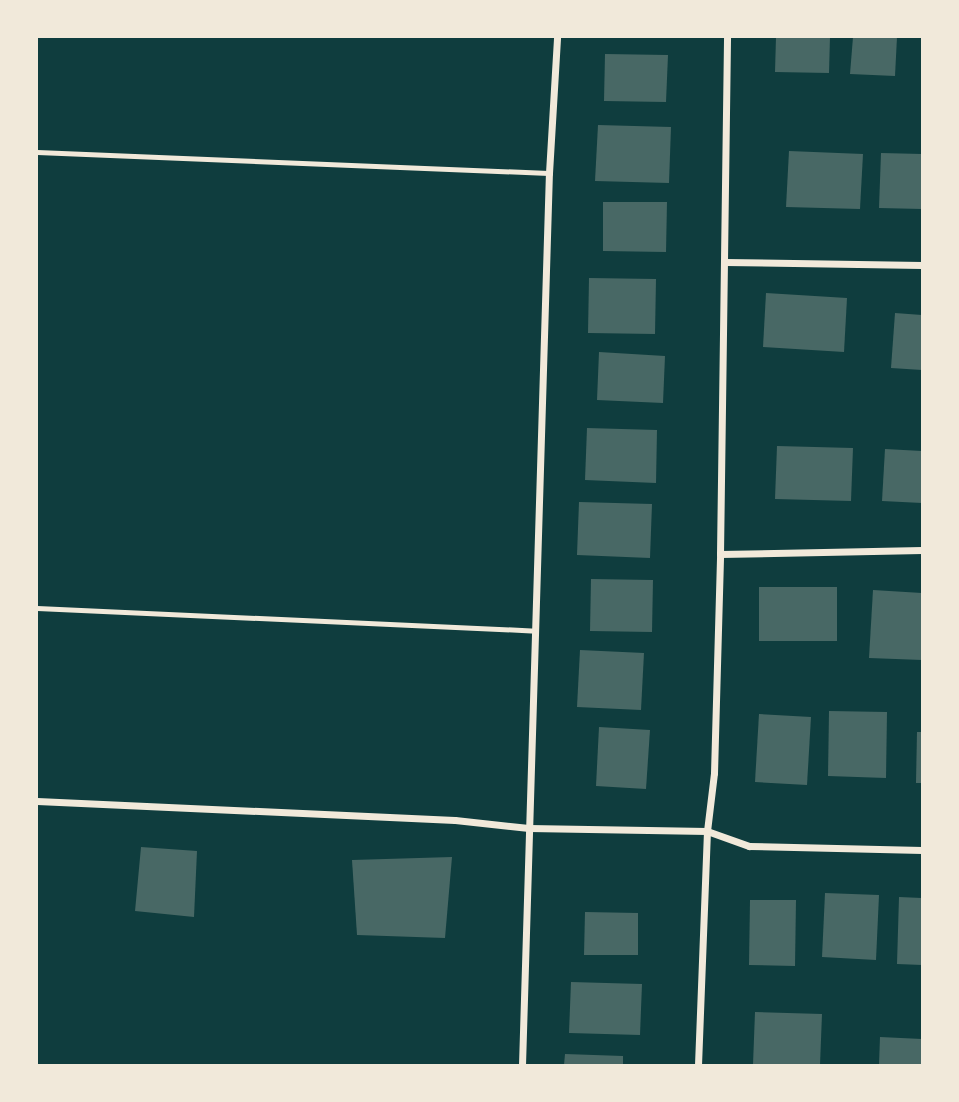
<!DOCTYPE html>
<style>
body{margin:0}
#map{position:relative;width:959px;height:1102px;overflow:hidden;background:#0f3d3e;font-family:Jost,sans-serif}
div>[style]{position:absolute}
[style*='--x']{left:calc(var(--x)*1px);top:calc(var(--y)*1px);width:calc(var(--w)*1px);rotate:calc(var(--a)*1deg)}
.building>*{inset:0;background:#486865}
.service>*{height:5px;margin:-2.5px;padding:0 2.5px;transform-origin:2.5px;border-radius:2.5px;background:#f1e9da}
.minor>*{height:7px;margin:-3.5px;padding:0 3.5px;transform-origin:3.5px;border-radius:3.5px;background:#f1e9da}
span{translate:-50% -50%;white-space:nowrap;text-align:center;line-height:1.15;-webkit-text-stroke:7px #f1e9da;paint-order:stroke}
.frame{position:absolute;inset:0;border:38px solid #f1e9da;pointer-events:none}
</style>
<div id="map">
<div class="building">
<i style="clip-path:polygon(776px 37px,830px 37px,829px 73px,775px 72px)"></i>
<i style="clip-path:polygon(853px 37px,897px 37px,895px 76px,850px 74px)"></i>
<i style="clip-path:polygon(605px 54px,668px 55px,666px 102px,604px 101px)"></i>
<i style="clip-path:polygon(598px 125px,671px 127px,669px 183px,595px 181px)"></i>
<i style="clip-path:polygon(789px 151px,863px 154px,860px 209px,786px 207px)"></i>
<i style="clip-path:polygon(881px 153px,922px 154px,922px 209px,879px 208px)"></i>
<i style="clip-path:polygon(603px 202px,667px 202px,666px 252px,603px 251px)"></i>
<i style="clip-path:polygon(589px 278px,656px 279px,655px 334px,588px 333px)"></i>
<i style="clip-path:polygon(766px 293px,847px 298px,844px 352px,763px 347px)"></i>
<i style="clip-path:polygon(895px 313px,922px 315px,922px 370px,891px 368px)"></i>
<i style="clip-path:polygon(599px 352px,665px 356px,663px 403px,597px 400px)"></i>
<i style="clip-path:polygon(587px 428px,657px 430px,656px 483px,585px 480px)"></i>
<i style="clip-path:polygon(777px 446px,853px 448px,851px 501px,775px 499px)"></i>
<i style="clip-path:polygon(885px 449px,922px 451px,922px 503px,882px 501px)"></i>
<i style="clip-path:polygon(579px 502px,652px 504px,650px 558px,577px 555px)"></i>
<i style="clip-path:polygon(591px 579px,653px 580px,652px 632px,590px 631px)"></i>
<i style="clip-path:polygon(759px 587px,837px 587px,837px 641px,759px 641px)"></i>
<i style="clip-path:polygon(873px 590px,922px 593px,922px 660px,869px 658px)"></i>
<i style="clip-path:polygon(580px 650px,644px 653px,641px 710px,577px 707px)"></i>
<i style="clip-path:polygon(829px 711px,887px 712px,886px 778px,828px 776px)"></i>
<i style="clip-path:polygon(759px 714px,811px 717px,807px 785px,755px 782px)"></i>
<i style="clip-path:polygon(599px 727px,650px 730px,646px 789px,596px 786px)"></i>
<i style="clip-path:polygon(917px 732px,922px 732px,922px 783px,916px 783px)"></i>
<i style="clip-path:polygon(141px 847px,197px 851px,194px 917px,135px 911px)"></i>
<i style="clip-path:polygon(452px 857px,445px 938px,357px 935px,352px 860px)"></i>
<i style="clip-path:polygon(825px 893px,879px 895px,876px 960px,822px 957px)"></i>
<i style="clip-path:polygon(899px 897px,922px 898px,922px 965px,897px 964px)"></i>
<i style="clip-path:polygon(750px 900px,796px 900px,795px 966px,749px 965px)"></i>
<i style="clip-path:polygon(585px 912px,638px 913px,638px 955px,584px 955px)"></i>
<i style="clip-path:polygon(571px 982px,642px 984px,640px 1035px,569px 1033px)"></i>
<i style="clip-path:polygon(755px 1012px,822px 1014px,820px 1065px,753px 1065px)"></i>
<i style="clip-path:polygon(880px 1037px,922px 1039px,922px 1065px,879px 1065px)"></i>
<i style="clip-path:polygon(565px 1054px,623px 1056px,623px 1065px,564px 1065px)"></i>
</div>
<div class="service">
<i style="--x:37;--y:152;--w:512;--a:2.35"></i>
<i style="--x:37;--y:608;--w:499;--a:2.6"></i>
</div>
<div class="minor">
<i style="--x:725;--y:262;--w:197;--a:0.9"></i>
<i style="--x:720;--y:554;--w:202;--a:-1.1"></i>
<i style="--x:37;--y:801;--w:418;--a:2.6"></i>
<i style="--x:455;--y:820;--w:74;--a:6.2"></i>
<i style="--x:529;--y:828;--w:178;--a:1"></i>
<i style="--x:707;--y:831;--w:45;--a:19.7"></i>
<i style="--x:749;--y:846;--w:173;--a:1.3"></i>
<i style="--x:522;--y:1065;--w:892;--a:-88.27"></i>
<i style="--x:549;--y:173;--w:136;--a:-86.6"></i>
<i style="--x:698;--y:1065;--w:234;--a:-87.8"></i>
<i style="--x:707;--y:831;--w:58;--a:-83.1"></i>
<i style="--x:714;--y:773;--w:219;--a:-88.4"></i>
<i style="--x:720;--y:554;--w:517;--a:-89.22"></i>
</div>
<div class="frame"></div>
</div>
